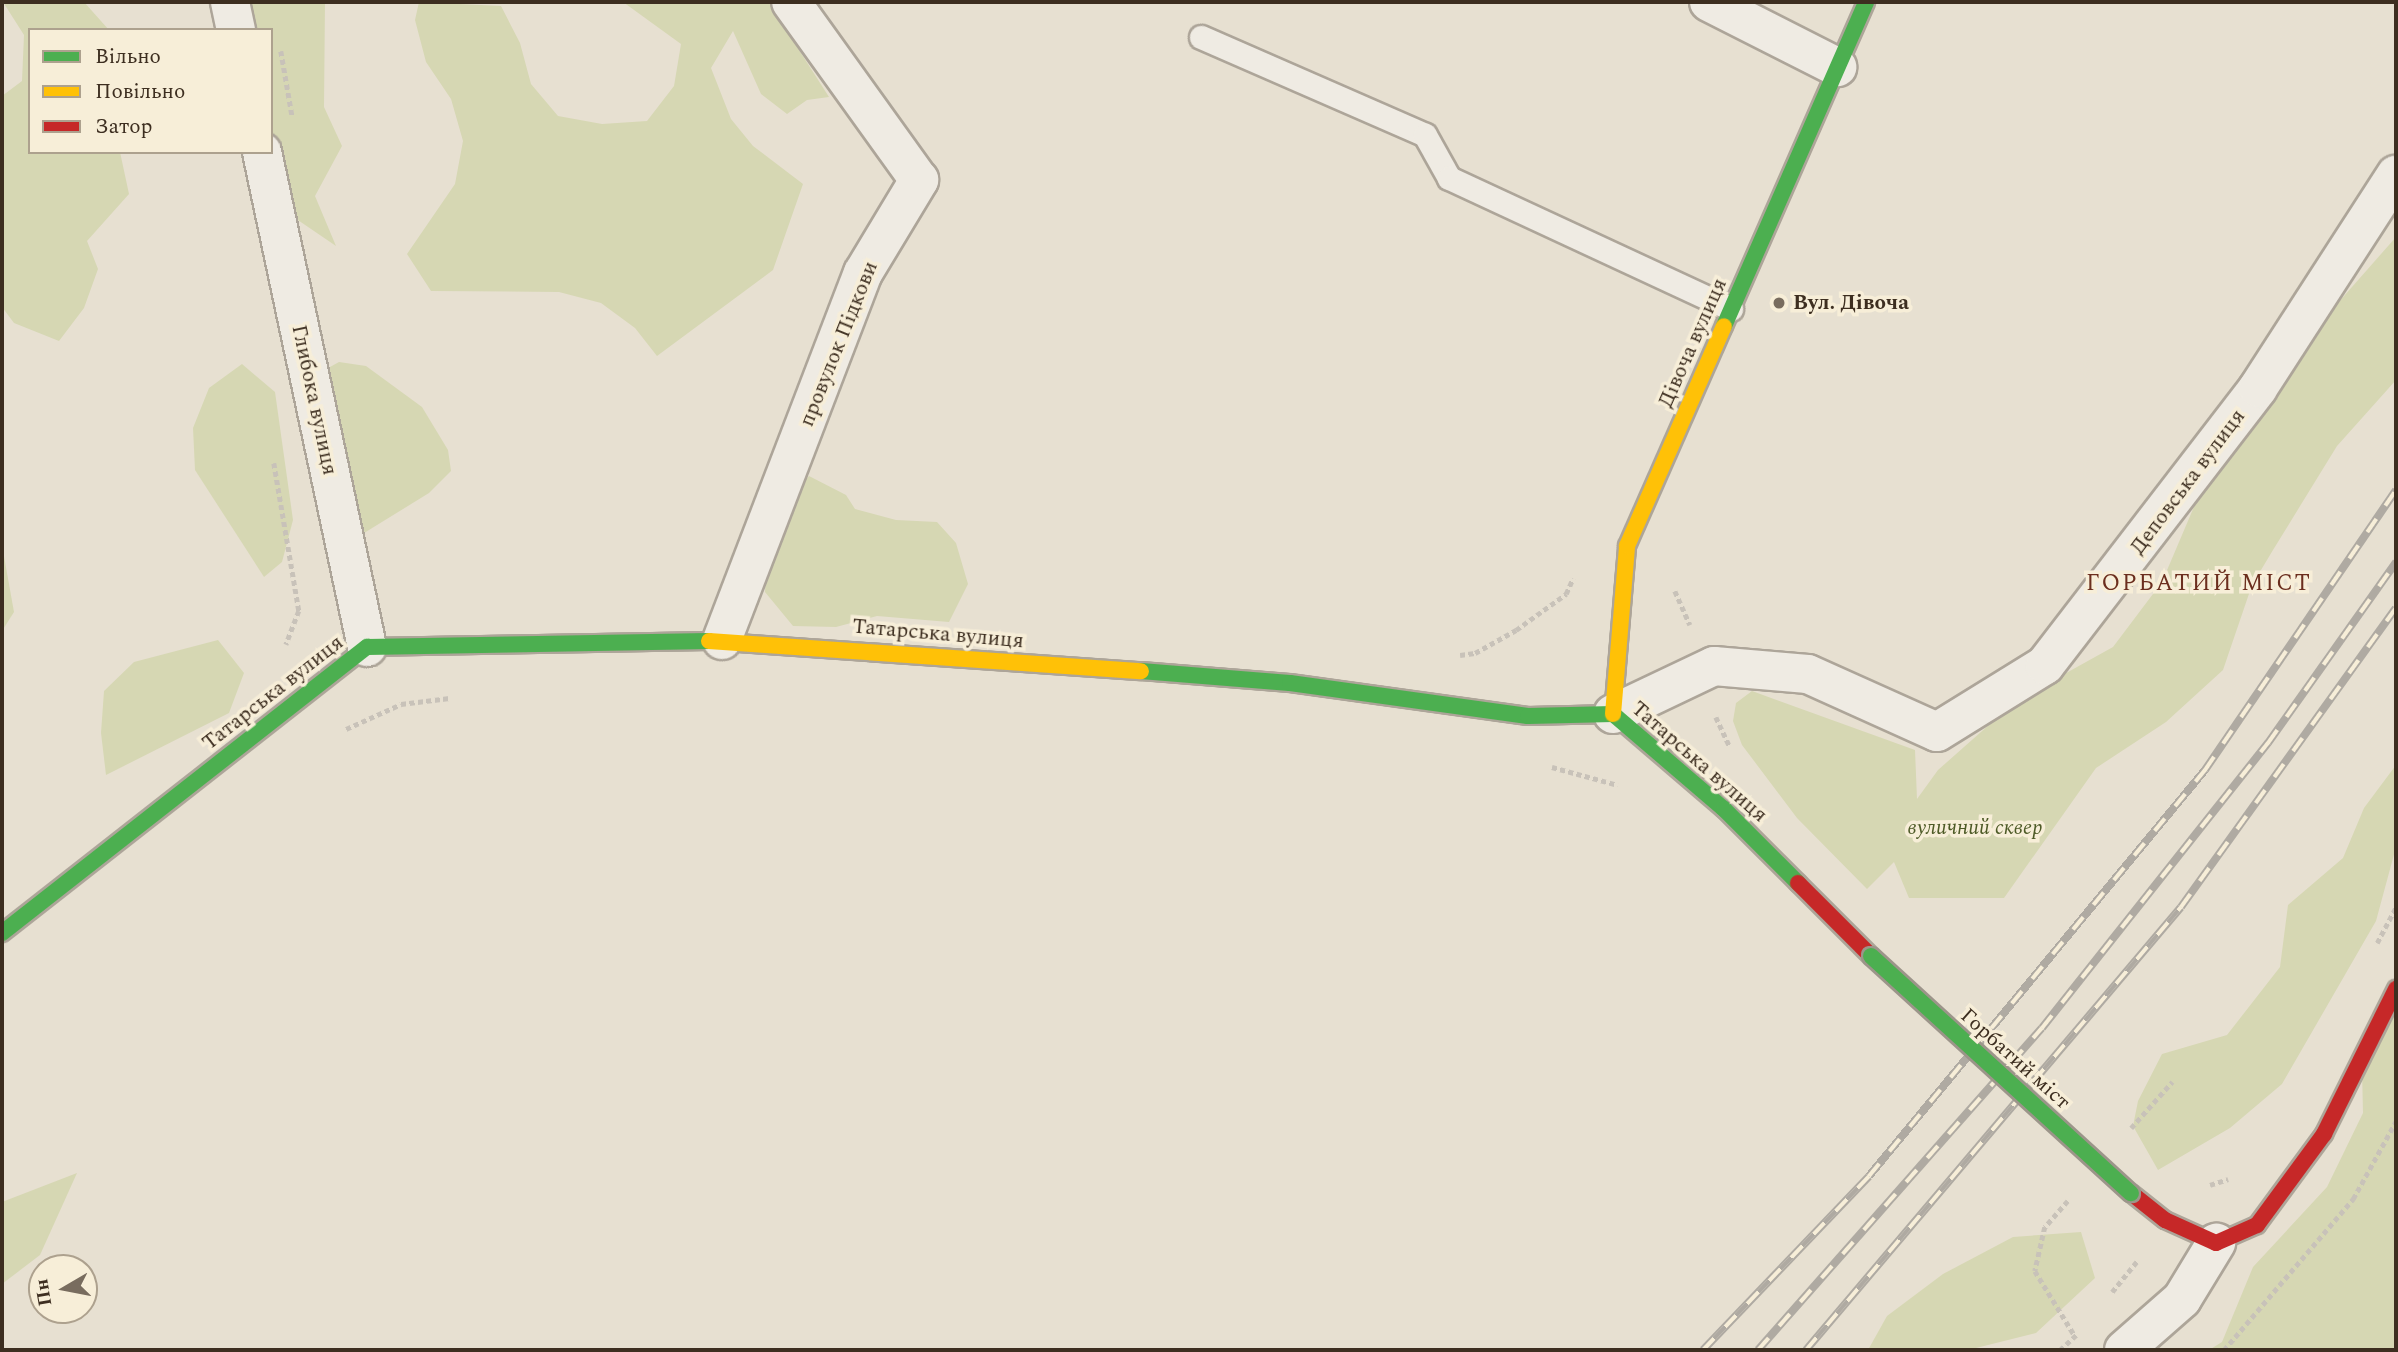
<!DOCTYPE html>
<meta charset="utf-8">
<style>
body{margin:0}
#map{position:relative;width:2398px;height:1352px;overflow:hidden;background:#e7e0d1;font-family:Spectral,serif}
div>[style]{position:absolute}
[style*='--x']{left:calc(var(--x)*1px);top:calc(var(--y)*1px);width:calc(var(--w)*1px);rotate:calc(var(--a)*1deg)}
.green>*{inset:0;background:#d6d7b3}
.path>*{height:4.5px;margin-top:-2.25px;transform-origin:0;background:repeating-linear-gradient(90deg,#c8c2b9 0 5px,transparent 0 8.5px)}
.roads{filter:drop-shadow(2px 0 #ada599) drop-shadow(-2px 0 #ada599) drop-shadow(0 2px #ada599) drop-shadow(0 -2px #ada599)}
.lane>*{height:23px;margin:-11.5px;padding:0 11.5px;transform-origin:11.5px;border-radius:11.5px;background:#efebe3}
.street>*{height:38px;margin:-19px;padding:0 19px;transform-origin:19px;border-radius:19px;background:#efebe3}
.fast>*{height:16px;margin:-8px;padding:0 8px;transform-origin:8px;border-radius:8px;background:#4caf50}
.slow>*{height:16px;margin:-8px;padding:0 8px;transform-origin:8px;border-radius:8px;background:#ffc107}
.jam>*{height:16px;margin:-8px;padding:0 8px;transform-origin:8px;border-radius:8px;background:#c62828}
.rail>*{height:8px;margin-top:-4px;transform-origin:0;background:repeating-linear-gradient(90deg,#f7eed8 0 16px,#afaaa2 0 32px);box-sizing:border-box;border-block:2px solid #afaaa2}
.bridges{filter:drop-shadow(2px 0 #9c958a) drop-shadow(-2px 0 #9c958a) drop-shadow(0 2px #9c958a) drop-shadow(0 -2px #9c958a)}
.fast-bridge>*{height:16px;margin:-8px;padding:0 8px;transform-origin:8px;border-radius:8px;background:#4caf50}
.dots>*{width:19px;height:19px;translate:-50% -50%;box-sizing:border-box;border:4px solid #f7eed8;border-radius:50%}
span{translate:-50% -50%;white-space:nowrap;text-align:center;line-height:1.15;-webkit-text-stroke:7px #f7eed8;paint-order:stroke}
.poi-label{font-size:21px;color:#3d2e20;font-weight:700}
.left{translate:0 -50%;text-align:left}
.street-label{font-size:21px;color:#3d2e20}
.park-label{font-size:21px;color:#4d5a26;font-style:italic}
.neighbourhood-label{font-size:23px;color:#6b2e1e;letter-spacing:2px}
.frame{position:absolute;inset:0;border:4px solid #3d2e20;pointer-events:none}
.legend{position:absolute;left:28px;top:28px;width:245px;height:126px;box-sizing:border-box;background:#f7eed8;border:2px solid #ada18e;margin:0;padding:9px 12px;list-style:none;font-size:21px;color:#3d2e20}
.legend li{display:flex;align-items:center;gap:14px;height:35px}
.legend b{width:35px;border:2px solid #ada18e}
.north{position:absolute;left:28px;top:1254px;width:70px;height:70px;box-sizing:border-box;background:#f7eed8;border:2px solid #ada18e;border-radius:50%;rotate:260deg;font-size:19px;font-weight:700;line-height:28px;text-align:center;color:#3d2e20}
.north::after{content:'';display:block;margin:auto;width:24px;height:32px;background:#786c5e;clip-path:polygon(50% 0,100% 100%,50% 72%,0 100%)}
</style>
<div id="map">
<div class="green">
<i style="clip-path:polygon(3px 2px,84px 2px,109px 30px,30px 30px,30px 152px,120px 152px,129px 194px,87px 241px,98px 269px,84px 308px,59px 341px,14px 323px,2px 307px,2px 96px,22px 81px,24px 35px)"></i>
<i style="clip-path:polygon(247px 2px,325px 2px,324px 107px,342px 146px,315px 196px,336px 246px,289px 214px,271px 144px,271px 30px,242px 30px)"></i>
<i style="clip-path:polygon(419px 2px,501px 6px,520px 43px,531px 84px,558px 116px,602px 124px,647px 121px,674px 86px,681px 44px,623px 2px,789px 2px,798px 20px,799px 50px,829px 97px,807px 100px,787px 114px,761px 94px,733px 31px,711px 68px,731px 119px,753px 146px,803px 184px,773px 270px,657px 356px,635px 328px,601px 303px,559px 292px,431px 291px,407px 254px,455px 184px,463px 141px,451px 99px,426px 62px,415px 20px)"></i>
<i style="clip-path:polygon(2396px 237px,2396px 380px,2337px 446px,2273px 550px,2252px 585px,2223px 670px,2166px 722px,2096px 768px,2004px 898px,1909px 898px,1894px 862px,1867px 889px,1797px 818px,1742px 745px,1733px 721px,1736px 703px,1752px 691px,1915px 750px,1917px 799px,1938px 770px,2016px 701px,2113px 647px,2162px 582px,2199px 495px,2248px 408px,2306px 353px,2337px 304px)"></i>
<i style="clip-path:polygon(339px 362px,366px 366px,422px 407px,448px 450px,451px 471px,429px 493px,356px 538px,310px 378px)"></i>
<i style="clip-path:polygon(242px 364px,275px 392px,293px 520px,282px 562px,264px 577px,195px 470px,193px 428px,209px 388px)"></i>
<i style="clip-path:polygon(809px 476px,846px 495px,855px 509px,896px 520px,937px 522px,956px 543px,968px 584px,949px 622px,877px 616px,836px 627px,793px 626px,765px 592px,767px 549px,779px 507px)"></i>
<i style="clip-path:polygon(2px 545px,14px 612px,2px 631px)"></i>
<i style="clip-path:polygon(218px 640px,244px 673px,229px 713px,106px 775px,101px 733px,104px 691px,134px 662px)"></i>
<i style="clip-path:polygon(2396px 765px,2396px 847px,2376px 921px,2282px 1084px,2230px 1128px,2158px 1170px,2133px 1126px,2138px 1101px,2162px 1054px,2227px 1035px,2280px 967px,2288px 905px,2343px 858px,2364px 808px)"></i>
<i style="clip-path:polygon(2396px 1012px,2396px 1350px,2209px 1350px,2222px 1342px,2253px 1267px,2327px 1187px,2363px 1113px,2362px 1070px)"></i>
<i style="clip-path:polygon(77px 1173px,40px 1255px,2px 1284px,2px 1202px)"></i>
<i style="clip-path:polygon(2081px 1232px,2095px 1278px,2036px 1333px,1968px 1350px,1868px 1350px,1887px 1316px,1943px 1274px,2013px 1237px)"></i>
</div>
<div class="path">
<i style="--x:281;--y:51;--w:65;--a:80.2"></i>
<i style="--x:274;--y:463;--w:150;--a:80.4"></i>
<i style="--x:299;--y:611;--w:36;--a:111"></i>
<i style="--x:1675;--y:591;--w:37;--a:66"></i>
<i style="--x:1460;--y:655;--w:15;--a:-8"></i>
<i style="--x:1475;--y:653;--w:47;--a:-29.3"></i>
<i style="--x:1516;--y:630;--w:62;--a:-35.8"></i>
<i style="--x:1566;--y:594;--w:17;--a:-66"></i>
<i style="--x:1716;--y:717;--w:33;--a:65"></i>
<i style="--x:346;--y:729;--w:60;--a:-24.4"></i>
<i style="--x:401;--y:704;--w:49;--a:-7"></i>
<i style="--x:1552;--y:767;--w:68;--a:15.3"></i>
<i style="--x:2377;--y:943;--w:41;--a:-62.2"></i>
<i style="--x:2131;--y:1128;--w:62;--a:-48.3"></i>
<i style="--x:2210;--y:1185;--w:19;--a:-18"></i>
<i style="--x:2068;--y:1201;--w:35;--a:131"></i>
<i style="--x:2045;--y:1227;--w:45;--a:102.8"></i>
<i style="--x:2035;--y:1271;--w:76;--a:58.4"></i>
<i style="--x:2112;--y:1292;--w:40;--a:-51"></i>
<i style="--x:2060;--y:1350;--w:23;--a:-43"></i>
<i style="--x:2224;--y:1350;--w:199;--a:-49.5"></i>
<i style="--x:2353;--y:1199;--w:89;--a:-61.1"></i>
</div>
<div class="roads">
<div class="lane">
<i style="--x:1201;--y:37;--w:244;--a:23.6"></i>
<i style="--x:1425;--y:135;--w:49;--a:60.8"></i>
<i style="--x:1449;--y:178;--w:311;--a:24.9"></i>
</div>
<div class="street">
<i style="--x:230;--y:2;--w:29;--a:78"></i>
<i style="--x:1709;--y:2;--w:144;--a:26.9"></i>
<i style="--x:262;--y:152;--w:506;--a:78.02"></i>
<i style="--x:722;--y:640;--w:393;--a:-69"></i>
<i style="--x:863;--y:273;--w:109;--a:-58.9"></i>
<i style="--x:919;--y:180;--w:219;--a:-125.7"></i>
<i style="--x:1613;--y:714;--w:112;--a:-25.4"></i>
<i style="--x:1714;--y:666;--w:94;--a:4.9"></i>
<i style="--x:1808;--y:674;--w:141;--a:24.2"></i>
<i style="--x:1937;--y:732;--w:127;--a:-31.8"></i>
<i style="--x:2045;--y:665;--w:349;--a:-52.4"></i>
<i style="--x:2258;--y:388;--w:254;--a:-57.1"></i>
<i style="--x:2124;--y:1350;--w:77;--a:-41.3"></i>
<i style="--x:2182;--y:1299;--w:66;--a:-58.7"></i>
</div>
<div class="fast">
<i style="--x:1724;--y:326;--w:354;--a:-66.3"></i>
<i style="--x:1141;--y:671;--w:149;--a:4.6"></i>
<i style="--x:1290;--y:683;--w:240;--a:7.9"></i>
<i style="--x:1528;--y:716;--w:85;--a:-1.3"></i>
<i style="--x:1613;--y:714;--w:146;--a:40.6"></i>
<i style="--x:1724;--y:809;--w:105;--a:45"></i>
<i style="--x:2;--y:933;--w:464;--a:-38.1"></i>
<i style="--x:367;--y:647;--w:342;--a:-1"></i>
</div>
<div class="slow">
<i style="--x:709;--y:641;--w:433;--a:4"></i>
<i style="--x:1613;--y:714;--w:169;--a:-85.2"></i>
<i style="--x:1627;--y:546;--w:240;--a:-66.2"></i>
</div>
<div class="jam">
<i style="--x:1798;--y:883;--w:103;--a:45"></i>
<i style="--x:2131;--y:1193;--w:43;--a:38.5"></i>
<i style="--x:2165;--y:1220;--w:56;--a:24.3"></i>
<i style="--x:2216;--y:1243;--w:45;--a:-23.7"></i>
<i style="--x:2257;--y:1225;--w:113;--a:-53.6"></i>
<i style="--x:2324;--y:1134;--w:162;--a:-63.6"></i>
</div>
</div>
<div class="rail">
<i style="--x:1703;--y:1350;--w:240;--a:-46.3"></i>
<i style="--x:1869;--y:1176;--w:527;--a:-50.39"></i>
<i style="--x:2205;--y:770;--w:339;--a:-55.7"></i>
<i style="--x:1758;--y:1350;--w:429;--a:-48.6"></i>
<i style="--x:2042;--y:1028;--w:364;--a:-51.6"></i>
<i style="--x:2268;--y:743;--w:222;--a:-54.7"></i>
<i style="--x:1806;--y:1350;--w:580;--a:-49.75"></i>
<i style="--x:2181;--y:907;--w:368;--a:-54.3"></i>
</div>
<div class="bridges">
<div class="fast-bridge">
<i style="--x:1871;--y:956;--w:352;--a:42.4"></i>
</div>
</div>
<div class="dots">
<i style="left:1779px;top:303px;background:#786c5e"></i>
</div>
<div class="poi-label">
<span class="left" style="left:1793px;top:303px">Вул. Дівоча</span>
</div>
<div class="street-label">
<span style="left:1693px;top:343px;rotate:-66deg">Дівоча вулиця</span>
<span style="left:839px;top:344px;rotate:-68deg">провулок Підкови</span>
<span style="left:314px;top:400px;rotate:78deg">Глибока вулиця</span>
<span style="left:2188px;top:482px;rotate:-53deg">Деповська вулиця</span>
<span style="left:938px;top:634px;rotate:5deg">Татарська вулиця</span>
<span style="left:273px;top:693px;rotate:-38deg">Татарська вулиця</span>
<span style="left:1699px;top:762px;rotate:41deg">Татарська вулиця</span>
<span style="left:2015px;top:1059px;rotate:42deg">Горбатий міст</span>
</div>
<div class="park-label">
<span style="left:1975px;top:828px">вуличний сквер</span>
</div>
<div class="neighbourhood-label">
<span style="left:2199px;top:584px">ГОРБАТИЙ МІСТ</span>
</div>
<div class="frame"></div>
<ul class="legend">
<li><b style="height:9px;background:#4caf50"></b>Вільно</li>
<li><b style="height:9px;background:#ffc107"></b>Повільно</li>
<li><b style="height:9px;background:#c62828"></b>Затор</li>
</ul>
<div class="north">Пн</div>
</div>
